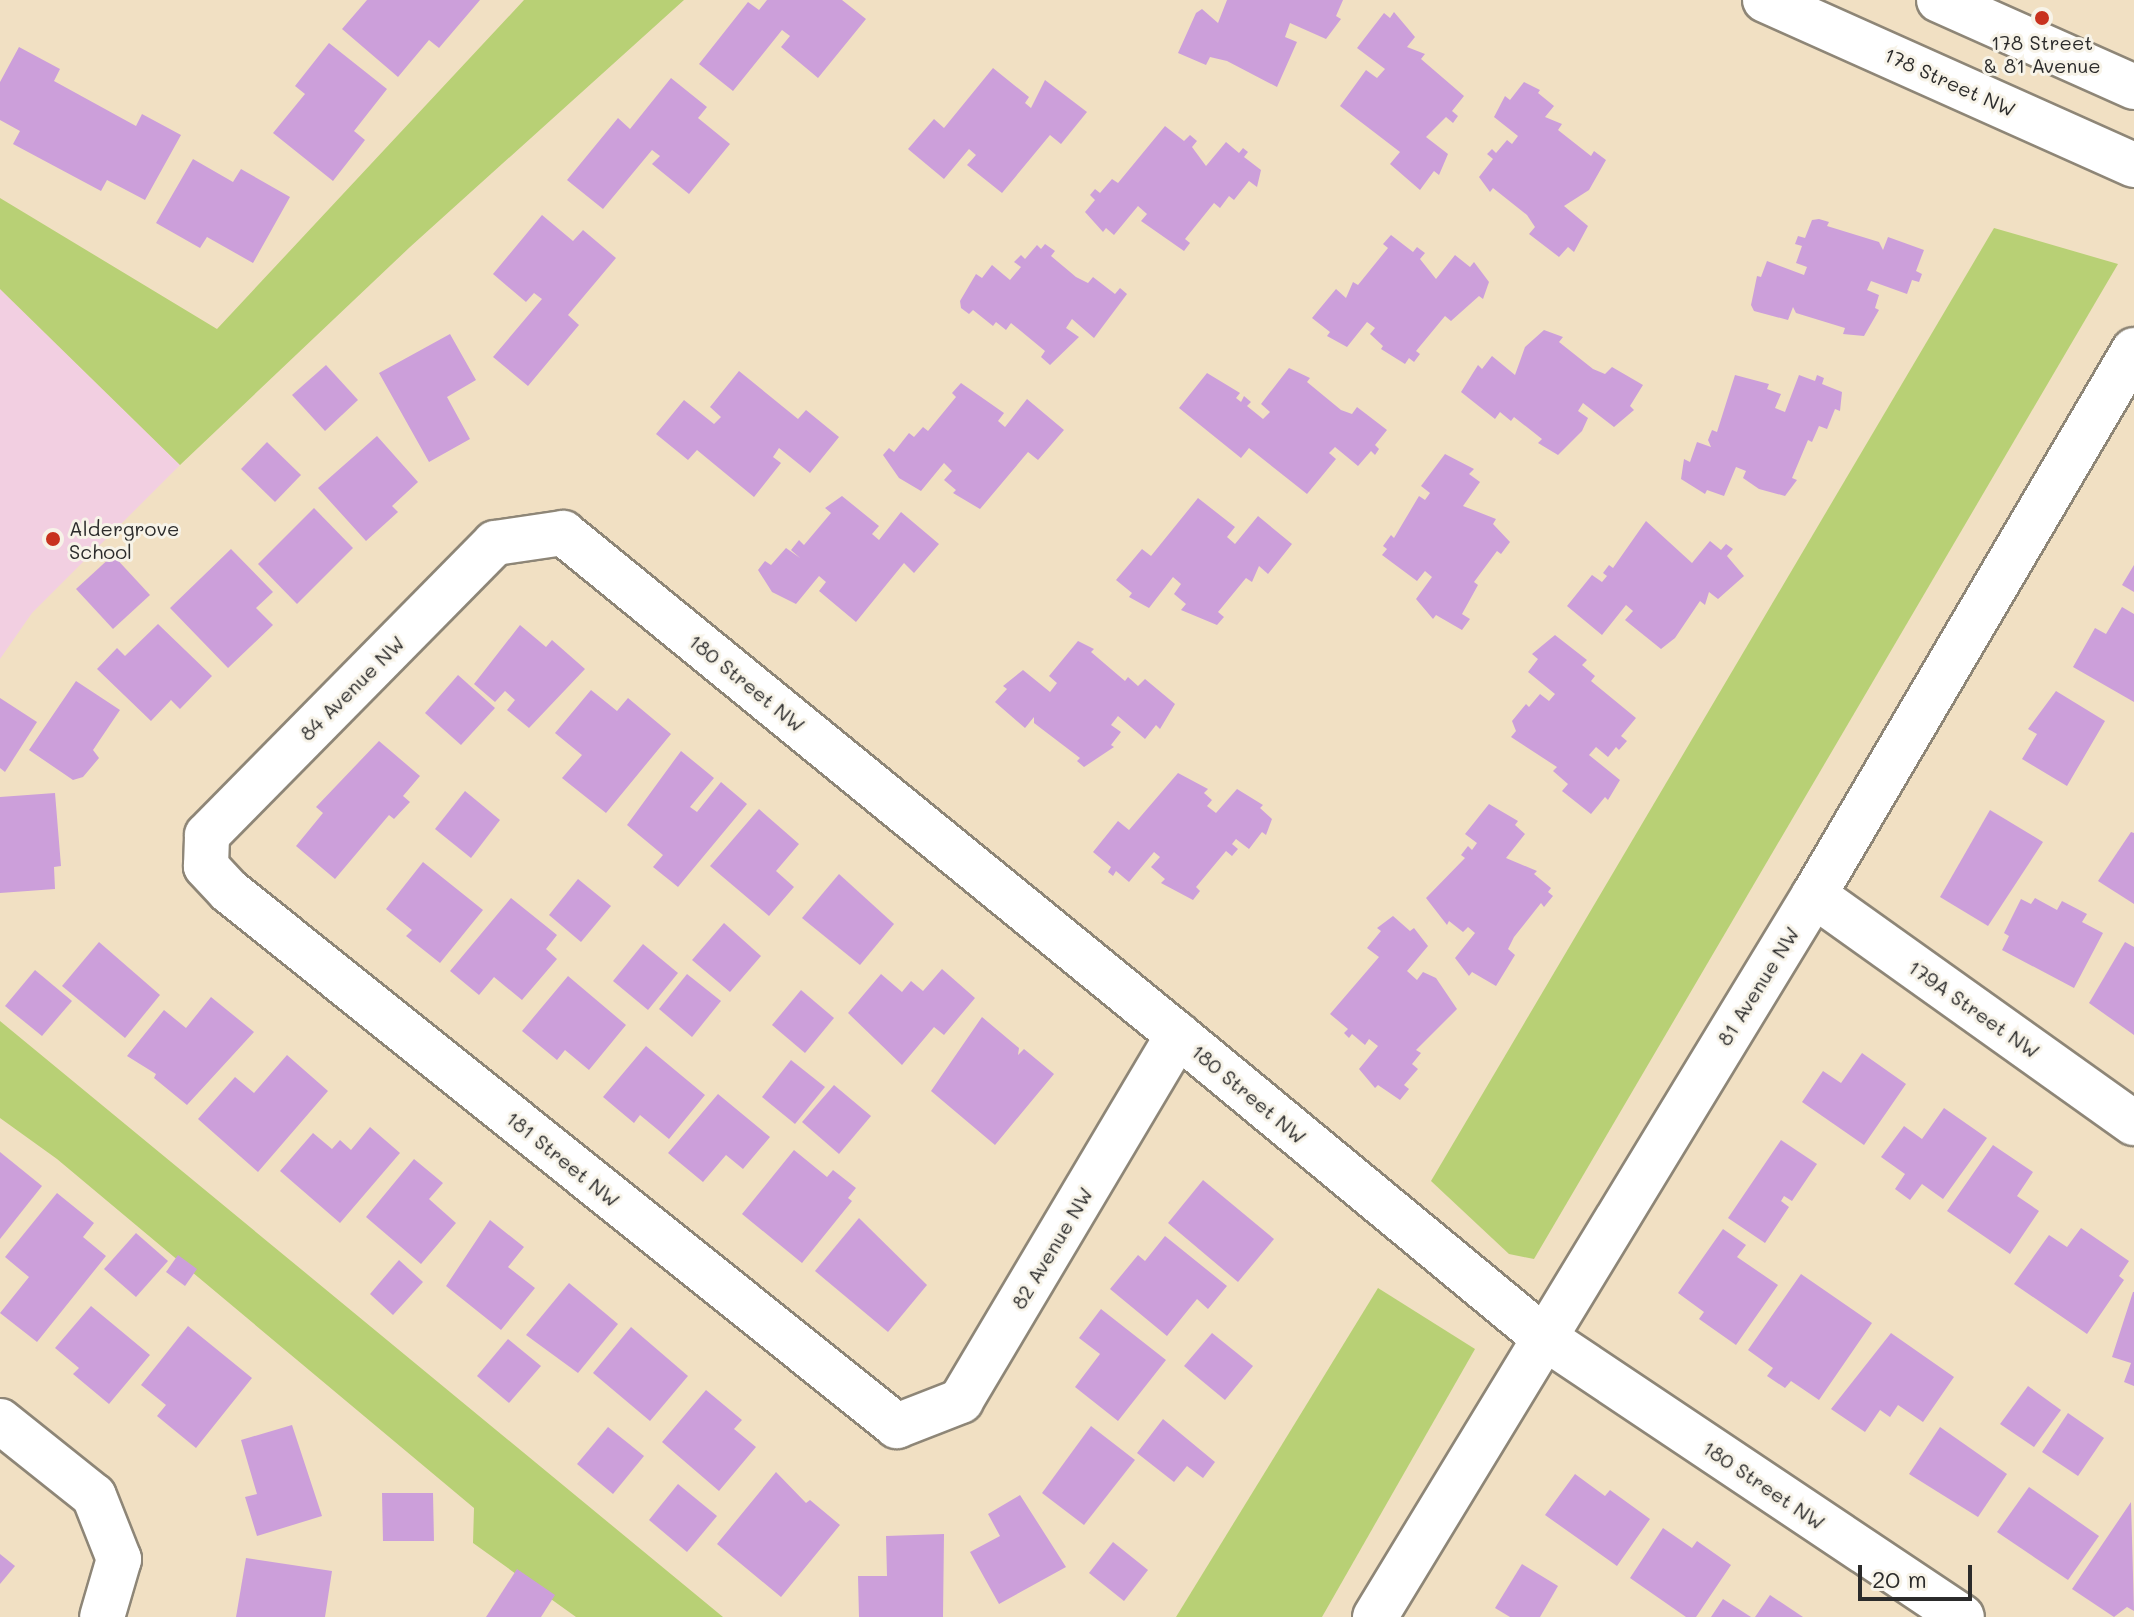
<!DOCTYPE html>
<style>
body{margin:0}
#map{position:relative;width:2134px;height:1617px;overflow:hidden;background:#f1e0c3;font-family:Mali,sans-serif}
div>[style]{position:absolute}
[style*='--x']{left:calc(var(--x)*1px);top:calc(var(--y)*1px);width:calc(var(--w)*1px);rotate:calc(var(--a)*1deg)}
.built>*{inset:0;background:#f2cfe1}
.green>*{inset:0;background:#b8d075}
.building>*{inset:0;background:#cc9fda}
.roads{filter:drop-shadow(2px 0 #8e8677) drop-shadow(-2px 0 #8e8677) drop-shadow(0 2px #8e8677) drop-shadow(0 -2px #8e8677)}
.minor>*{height:44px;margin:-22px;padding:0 22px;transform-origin:22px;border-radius:22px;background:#fff}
.major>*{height:44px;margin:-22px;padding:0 22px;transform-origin:22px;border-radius:22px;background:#fff}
.dots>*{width:22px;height:22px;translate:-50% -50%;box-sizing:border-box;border:4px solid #f7f3e8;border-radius:50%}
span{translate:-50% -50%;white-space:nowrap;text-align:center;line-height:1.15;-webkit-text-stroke:6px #f7f3e8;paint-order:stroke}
.poi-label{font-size:20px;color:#2b2b2b}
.left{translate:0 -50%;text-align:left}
.street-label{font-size:20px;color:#2b2b2b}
.scale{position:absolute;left:1858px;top:1565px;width:114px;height:36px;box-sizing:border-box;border:4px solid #2b2b2b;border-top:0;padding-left:10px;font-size:24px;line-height:28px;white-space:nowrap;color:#2b2b2b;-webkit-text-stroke:6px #f7f3e8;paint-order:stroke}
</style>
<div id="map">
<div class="built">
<i style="clip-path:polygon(0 289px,180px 465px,32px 613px,0 659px)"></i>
</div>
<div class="green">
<i style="clip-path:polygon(524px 0,684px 0,410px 247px,180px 465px,0 289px,0 198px,217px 329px)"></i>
<i style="clip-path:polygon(1994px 228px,2118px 264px,1534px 1259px,1509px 1254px,1431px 1181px)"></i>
<i style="clip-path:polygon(0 1021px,723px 1617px,576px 1617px,473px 1543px,474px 1508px,57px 1159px,0 1118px)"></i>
<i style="clip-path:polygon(1378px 1288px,1475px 1349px,1322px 1617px,1176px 1617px)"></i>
</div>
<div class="building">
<i style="clip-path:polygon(367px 0,480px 0,439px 48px,429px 40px,398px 77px,342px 29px)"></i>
<i style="clip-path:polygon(767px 0,842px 0,866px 19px,818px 78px,781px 47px,790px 36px,782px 30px,733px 91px,699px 64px,748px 2px,759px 10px)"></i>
<i style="clip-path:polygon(1227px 0,1343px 0,1336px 16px,1341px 19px,1326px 39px,1290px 23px,1285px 37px,1297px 42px,1277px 87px,1227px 61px,1210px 57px,1206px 65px,1178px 53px,1196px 13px,1202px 9px,1218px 23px)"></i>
<i style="clip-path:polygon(1394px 12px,1415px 37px,1407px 47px,1425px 54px,1421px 59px,1464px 96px,1452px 111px,1458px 116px,1453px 123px,1446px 117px,1426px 137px,1448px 154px,1439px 175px,1434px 171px,1420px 190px,1390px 164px,1400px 152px,1340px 106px,1366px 70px,1377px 78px,1385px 69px,1357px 48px,1384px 13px,1390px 18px)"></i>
<i style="clip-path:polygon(329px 43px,387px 89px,354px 131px,365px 140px,333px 181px,273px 133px,305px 94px,295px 86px)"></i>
<i style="clip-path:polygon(19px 47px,60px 69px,54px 81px,136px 126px,142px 114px,181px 135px,145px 200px,107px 180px,101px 191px,13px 144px,20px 131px,0 120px,0 82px)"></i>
<i style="clip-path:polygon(993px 68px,1029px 97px,1025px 103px,1031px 108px,1045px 80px,1087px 112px,1061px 144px,1050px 135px,1002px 193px,967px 165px,976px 155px,969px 149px,944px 179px,908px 149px,934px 119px,944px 128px)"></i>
<i style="clip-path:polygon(671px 78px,707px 107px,698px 118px,730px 144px,689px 194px,652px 164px,660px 156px,652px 150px,603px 209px,567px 180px,618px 118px,630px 129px)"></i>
<i style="clip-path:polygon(1524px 82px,1540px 90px,1538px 93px,1554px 106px,1545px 117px,1562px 124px,1558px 130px,1591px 156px,1594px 151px,1606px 160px,1589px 190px,1564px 206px,1588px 226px,1574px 252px,1568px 247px,1559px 257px,1529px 234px,1535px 227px,1527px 215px,1493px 188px,1490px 192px,1479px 177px,1493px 159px,1487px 154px,1492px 149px,1496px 153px,1507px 140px,1512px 144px,1518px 136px,1494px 117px,1505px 96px,1510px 100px)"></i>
<i style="clip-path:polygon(1165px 126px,1184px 141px,1190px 135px,1197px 141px,1192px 147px,1206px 166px,1226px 142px,1239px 153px,1243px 148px,1248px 152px,1244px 157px,1261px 170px,1257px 187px,1249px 181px,1234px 200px,1229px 196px,1220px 208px,1214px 203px,1185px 239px,1190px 243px,1184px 251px,1141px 221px,1147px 214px,1138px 206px,1114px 235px,1106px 228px,1103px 232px,1085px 212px,1095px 200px,1090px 195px,1095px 189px,1100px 193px,1112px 179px,1118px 183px)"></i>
<i style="clip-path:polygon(193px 159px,233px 182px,241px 169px,290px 197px,253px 263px,207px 237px,200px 248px,156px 223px)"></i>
<i style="clip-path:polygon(542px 215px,573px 241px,583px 230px,616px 258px,568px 315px,579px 325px,528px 386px,493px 357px,542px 299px,534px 293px,526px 302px,493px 274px)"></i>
<i style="clip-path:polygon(1819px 219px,1829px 222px,1827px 226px,1879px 242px,1883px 250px,1888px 237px,1924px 250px,1916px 271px,1922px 274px,1919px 282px,1912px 280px,1907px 294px,1871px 281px,1867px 290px,1879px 295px,1875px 308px,1879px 310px,1864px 336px,1843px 334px,1845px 328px,1796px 313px,1793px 307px,1788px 320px,1754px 311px,1751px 305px,1757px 276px,1761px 277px,1767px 261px,1804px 275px,1807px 267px,1796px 263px,1802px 246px,1795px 244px,1798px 236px,1805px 238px,1812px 220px)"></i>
<i style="clip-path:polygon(1391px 235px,1413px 252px,1417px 247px,1425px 253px,1420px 259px,1436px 279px,1455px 255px,1470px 267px,1474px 262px,1489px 282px,1483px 299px,1479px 296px,1451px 321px,1445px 316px,1416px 351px,1420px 354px,1414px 362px,1409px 358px,1405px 364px,1381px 349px,1383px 346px,1370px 334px,1375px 328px,1367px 322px,1347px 347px,1327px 336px,1330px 332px,1312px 318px,1336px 289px,1346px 298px,1353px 282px,1358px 285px,1388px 248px,1383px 244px)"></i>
<i style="clip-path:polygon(1045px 244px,1055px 251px,1051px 256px,1076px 277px,1088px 283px,1093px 277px,1115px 294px,1120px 288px,1127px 294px,1094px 338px,1072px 319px,1066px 328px,1079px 337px,1050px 365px,1041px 357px,1045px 351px,1011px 323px,1006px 330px,996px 322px,993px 326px,973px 310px,969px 314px,961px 308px,960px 301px,976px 274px,982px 278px,992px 265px,1010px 280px,1021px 267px,1014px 262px,1021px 255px,1025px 259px,1037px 245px,1041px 249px)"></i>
<i style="clip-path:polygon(1544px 330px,1563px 337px,1559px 342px,1593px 369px,1605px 374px,1612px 367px,1643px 385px,1630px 406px,1634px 410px,1614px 427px,1583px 403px,1578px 411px,1588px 418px,1582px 431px,1558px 455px,1538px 443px,1542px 439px,1514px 417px,1511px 421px,1500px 412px,1495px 419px,1461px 392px,1478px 365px,1482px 369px,1492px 356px,1515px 375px,1525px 347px)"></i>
<i style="clip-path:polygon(450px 334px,476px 380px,447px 397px,470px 439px,429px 462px,379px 373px)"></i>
<i style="clip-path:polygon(326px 365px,358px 400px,325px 431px,292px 395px)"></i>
<i style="clip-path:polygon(1289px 368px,1310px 378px,1307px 382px,1341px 410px,1352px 414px,1357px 407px,1387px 430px,1375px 445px,1379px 449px,1375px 455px,1371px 451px,1358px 466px,1335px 447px,1329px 453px,1336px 459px,1307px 494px,1249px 448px,1241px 458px,1179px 408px,1207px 373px,1240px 393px,1236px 398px,1241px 402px,1244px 396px,1251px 402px,1247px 406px,1263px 419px,1270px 412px,1261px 404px)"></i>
<i style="clip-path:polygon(739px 371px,798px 419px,806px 410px,839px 437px,810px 473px,779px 448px,773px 457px,781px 463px,754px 497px,697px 450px,688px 460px,656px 434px,684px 400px,714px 424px,721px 417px,710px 407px)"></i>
<i style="clip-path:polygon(1735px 375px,1769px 384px,1767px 389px,1781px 394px,1775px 408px,1785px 412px,1799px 375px,1815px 381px,1817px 375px,1824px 378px,1822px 384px,1842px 392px,1840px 411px,1835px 409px,1827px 429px,1819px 426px,1812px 442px,1808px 440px,1792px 478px,1797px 480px,1785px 496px,1759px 489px,1743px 478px,1746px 471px,1736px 467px,1724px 496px,1707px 490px,1705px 494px,1681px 479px,1684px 459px,1690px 462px,1697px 442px,1711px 447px,1708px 440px,1712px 430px,1717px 432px)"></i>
<i style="clip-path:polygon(961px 383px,1004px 413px,998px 421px,1005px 427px,1027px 399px,1064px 430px,1038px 460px,1028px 452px,980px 509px,953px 493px,956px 490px,944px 480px,952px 471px,944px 463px,921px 491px,899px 478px,883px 455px,889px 448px,894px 452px,909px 433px,914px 437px,923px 427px,928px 431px,956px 397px,952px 393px)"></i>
<i style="clip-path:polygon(377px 436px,418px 482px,392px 506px,398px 512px,366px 541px,318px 488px)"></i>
<i style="clip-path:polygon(267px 442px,301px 475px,275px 502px,241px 469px)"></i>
<i style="clip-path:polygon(1445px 454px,1474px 469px,1469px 474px,1480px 482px,1463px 506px,1496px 519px,1493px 524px,1510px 542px,1501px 554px,1497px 551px,1474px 582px,1478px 585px,1462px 614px,1470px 619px,1462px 630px,1436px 615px,1433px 619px,1416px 599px,1432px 577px,1425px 571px,1417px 581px,1382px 555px,1387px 549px,1383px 546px,1391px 535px,1394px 538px,1419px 496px,1425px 500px,1430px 493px,1421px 486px)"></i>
<i style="clip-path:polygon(842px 496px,879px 526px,872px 534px,879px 540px,901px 512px,939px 544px,914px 573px,904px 563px,856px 622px,819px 591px,826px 582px,819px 576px,796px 604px,772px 592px,758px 570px,765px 561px,771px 565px,786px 548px,800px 558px,791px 550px,799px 540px,804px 545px,831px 513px,825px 508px)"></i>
<i style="clip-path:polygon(1198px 498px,1235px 527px,1227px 537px,1235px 544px,1258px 516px,1292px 544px,1268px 574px,1259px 566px,1252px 582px,1246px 578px,1218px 612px,1224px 617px,1217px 625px,1181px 610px,1186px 604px,1174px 594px,1181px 584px,1173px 577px,1149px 608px,1129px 597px,1132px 593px,1116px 580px,1142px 549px,1151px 556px)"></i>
<i style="clip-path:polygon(314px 508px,353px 548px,297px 604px,258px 564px)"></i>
<i style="clip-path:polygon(1646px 521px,1692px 563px,1710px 541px,1721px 550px,1726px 544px,1733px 549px,1727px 556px,1744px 576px,1718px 599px,1709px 592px,1705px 605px,1700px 601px,1675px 638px,1661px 649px,1625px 620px,1633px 611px,1626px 605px,1602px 635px,1567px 606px,1592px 575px,1602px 582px,1607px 576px,1603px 573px,1609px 565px,1613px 568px)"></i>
<i style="clip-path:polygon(231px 549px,273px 592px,256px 608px,273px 625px,228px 668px,170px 608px)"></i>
<i style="clip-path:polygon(113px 555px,150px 595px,113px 629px,76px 589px)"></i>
<i style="clip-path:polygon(2134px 565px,2134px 592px,2122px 585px)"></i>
<i style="clip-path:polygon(2122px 607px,2134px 614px,2134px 702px,2073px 667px,2095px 628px,2106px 634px)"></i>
<i style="clip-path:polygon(158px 624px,212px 676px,180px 709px,171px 700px,151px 721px,97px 669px,117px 648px,125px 656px)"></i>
<i style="clip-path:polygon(520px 625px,546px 647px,552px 640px,585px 669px,529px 728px,507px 710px,515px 700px,505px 691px,495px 702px,474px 684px)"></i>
<i style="clip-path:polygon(1555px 635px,1587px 660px,1582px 665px,1595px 676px,1591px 681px,1636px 718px,1621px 736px,1627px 741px,1619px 750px,1616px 747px,1608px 757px,1596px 747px,1589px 755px,1620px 780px,1608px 800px,1605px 797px,1591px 814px,1562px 791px,1568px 784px,1553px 771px,1557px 767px,1511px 737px,1516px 731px,1512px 721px,1526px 704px,1529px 707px,1540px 694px,1549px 701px,1555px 694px,1528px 672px,1538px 659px,1532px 654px)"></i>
<i style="clip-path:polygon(1078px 641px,1094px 649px,1091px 652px,1125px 681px,1128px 677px,1138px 686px,1145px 679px,1175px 704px,1160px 729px,1156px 725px,1145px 739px,1118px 716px,1111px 725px,1121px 732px,1111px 745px,1114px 747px,1084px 767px,1077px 761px,1080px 758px,1034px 723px,1034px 717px,1025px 728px,995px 702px,1007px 689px,1003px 686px,1023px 670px,1050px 692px,1057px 683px,1049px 676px)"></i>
<i style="clip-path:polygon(458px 675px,495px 708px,461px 745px,425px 713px)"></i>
<i style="clip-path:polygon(76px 681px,120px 710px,93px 750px,99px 758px,83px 777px,73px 780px,29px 750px)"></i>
<i style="clip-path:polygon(591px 690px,617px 711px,628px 698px,671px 734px,606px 813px,562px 778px,582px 755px,555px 733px)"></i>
<i style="clip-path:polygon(2056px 691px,2105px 721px,2067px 786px,2022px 759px,2037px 734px,2028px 729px)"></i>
<i style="clip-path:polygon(0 698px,37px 722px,5px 772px,0 768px)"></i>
<i style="clip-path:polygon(379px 741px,420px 776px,403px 796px,410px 802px,394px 819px,389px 815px,335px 879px,296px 846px,323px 813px,316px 807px)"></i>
<i style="clip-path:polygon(681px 751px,714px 778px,690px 807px,697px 812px,721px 782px,747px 804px,678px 887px,653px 867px,663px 855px,627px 825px)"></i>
<i style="clip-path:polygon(1178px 773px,1208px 789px,1204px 793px,1212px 800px,1207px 806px,1216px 813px,1237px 789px,1263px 805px,1260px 808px,1272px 819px,1266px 835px,1262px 832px,1249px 849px,1236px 839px,1232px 844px,1238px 849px,1232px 856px,1226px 851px,1196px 887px,1200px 891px,1193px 900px,1161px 883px,1165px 879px,1151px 867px,1160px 857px,1154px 852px,1129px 882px,1116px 871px,1113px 876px,1108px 872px,1111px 867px,1093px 852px,1118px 821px,1129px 830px)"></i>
<i style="clip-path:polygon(465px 791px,500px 820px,471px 858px,435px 829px)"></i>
<i style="clip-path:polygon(55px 793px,61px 866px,54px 867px,55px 889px,0 893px,0 797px)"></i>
<i style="clip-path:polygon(1489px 804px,1518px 821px,1515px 825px,1525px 834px,1506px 858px,1537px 871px,1534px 874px,1551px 888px,1548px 892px,1553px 896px,1544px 907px,1541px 903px,1514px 937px,1508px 949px,1515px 955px,1496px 986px,1472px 972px,1469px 976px,1455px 958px,1475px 933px,1468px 927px,1463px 932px,1449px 921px,1447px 925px,1426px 898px,1465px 858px,1461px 855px,1468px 846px,1472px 850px,1477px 843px,1465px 834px)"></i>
<i style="clip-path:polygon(759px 809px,799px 844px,776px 871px,794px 887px,769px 916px,710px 866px)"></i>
<i style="clip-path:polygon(1990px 810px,2043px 842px,1988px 926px,1940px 897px)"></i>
<i style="clip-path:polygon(2131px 832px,2134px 833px,2134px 904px,2098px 881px)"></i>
<i style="clip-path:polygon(423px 862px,483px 910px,440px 963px,406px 936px,412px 930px,386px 909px)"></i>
<i style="clip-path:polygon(839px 874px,894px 924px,860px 965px,802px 918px)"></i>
<i style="clip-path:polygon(578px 879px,611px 906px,581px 942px,549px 915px)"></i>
<i style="clip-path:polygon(511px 898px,557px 935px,546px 949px,557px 959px,522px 1000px,494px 977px,479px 995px,450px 971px)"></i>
<i style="clip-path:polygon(2035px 898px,2057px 910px,2062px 901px,2087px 914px,2082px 922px,2103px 933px,2074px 988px,2002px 950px,2009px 936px,2004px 933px,2021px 899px,2031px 904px)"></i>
<i style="clip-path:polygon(1393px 916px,1410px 931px,1414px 928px,1428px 946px,1407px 971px,1417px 980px,1423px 972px,1436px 978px,1457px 1009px,1416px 1050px,1421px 1053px,1412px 1064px,1418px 1069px,1404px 1085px,1409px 1089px,1400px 1100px,1378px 1085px,1375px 1088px,1359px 1069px,1378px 1046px,1369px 1039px,1365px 1045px,1352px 1034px,1349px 1038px,1344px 1033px,1348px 1029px,1330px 1014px,1379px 957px,1367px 948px,1381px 931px,1377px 928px)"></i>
<i style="clip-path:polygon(724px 923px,761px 956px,730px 992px,692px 960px)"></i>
<i style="clip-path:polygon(99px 942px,160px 995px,125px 1038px,62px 986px)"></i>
<i style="clip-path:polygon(2125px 942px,2134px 947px,2134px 1035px,2089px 1003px)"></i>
<i style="clip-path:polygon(643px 944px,678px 973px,648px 1010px,613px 981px)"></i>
<i style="clip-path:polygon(942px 969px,975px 998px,944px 1035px,934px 1027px,902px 1065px,848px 1013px,881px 974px,902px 992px,911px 981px,923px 991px)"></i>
<i style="clip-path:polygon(35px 970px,72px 1001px,42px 1036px,5px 1006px)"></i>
<i style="clip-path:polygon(687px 974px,721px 1001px,692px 1037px,659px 1009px)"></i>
<i style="clip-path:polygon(568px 976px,626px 1025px,589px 1070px,565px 1050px,557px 1060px,522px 1031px)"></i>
<i style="clip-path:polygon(801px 990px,834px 1018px,805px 1053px,772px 1025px)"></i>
<i style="clip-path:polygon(211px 997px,254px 1032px,187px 1105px,154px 1078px,156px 1074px,127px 1056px,164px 1010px,186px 1028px)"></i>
<i style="clip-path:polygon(982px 1017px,1019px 1048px,1018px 1055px,1024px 1049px,1054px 1074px,995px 1145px,931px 1091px)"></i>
<i style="clip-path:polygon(646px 1046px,705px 1095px,669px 1139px,640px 1115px,634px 1123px,603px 1097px)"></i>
<i style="clip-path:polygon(1862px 1053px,1906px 1084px,1864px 1145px,1802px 1102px,1823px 1071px,1841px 1083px)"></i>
<i style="clip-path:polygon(287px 1055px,328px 1091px,258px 1172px,198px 1119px,235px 1077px,254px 1093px)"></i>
<i style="clip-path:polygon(791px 1060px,825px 1087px,795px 1124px,762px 1097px)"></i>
<i style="clip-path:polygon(834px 1085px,871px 1116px,839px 1154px,802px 1122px)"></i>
<i style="clip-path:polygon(718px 1094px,770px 1137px,743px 1169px,726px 1155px,703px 1182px,668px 1153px)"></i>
<i style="clip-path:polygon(1944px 1108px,1987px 1138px,1943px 1199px,1922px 1184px,1910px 1200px,1895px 1189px,1905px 1174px,1881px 1157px,1904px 1126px,1922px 1139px)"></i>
<i style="clip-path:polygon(370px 1127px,400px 1153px,340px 1223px,280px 1171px,313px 1133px,332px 1149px,340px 1140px,351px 1150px)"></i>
<i style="clip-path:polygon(1781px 1140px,1817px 1164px,1792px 1201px,1784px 1196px,1781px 1201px,1789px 1207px,1765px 1243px,1728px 1218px)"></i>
<i style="clip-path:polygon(1993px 1145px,2033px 1172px,2017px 1196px,2039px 1211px,2010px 1254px,1947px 1211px)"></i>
<i style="clip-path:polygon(794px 1150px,827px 1177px,833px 1170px,856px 1188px,848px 1198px,852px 1201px,802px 1263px,742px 1214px)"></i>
<i style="clip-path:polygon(0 1152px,42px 1186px,0 1239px)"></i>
<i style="clip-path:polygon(414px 1159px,443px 1183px,429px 1199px,456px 1223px,421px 1264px,366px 1217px)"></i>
<i style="clip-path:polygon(1203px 1180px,1274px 1239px,1238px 1282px,1168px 1223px)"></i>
<i style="clip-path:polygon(57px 1193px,94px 1223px,83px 1237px,106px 1256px,37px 1342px,0 1313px,29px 1277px,5px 1257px)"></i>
<i style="clip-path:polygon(859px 1218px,927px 1285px,888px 1332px,815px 1271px)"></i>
<i style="clip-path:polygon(490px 1220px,524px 1247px,508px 1267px,535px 1288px,501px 1330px,446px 1286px)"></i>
<i style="clip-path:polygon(2081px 1228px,2129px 1261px,2119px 1276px,2124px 1280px,2087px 1334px,2014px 1284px,2049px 1235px,2067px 1247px)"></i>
<i style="clip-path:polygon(1723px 1229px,1746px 1245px,1737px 1257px,1778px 1285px,1736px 1345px,1699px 1319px,1704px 1312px,1678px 1293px)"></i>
<i style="clip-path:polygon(136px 1233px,168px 1261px,136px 1297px,104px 1269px)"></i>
<i style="clip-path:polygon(1165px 1236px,1227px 1286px,1208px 1309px,1197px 1299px,1167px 1336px,1110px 1289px,1138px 1255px,1145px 1261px)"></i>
<i style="clip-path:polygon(178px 1255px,197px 1269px,185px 1286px,166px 1272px)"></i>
<i style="clip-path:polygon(399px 1260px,423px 1282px,393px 1315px,370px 1294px)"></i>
<i style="clip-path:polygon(1801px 1274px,1872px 1323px,1819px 1400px,1791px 1381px,1785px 1388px,1767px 1376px,1773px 1368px,1748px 1350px)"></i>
<i style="clip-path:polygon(569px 1283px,618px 1324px,578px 1373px,526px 1335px)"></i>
<i style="clip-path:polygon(2133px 1292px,2134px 1292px,2134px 1386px,2124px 1382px,2131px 1363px,2112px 1357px)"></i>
<i style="clip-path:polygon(91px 1306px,150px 1355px,109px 1404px,73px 1374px,79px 1368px,55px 1348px)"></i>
<i style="clip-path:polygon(1101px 1309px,1166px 1360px,1118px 1421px,1075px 1387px,1100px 1354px,1079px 1338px)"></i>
<i style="clip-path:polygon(188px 1326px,252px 1378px,196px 1448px,157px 1416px,166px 1405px,141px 1385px)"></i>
<i style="clip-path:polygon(631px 1327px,688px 1376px,650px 1421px,593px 1373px)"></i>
<i style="clip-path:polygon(1212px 1333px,1253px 1366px,1225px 1400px,1184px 1366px)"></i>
<i style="clip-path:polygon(1891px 1333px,1954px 1377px,1923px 1422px,1898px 1405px,1890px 1417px,1880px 1410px,1865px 1432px,1831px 1409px)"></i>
<i style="clip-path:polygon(508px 1339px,541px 1366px,509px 1403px,477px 1376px)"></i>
<i style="clip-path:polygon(2028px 1386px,2061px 1410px,2034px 1447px,2000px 1424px)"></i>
<i style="clip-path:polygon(706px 1390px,742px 1420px,734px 1429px,756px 1447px,719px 1491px,662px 1442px)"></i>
<i style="clip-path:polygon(2068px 1413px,2104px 1438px,2078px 1476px,2042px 1452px)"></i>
<i style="clip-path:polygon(1163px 1419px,1215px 1462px,1203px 1478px,1187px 1466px,1174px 1482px,1137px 1453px)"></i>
<i style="clip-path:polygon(292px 1425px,322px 1516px,257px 1536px,245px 1497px,257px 1494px,241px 1440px)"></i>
<i style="clip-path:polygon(1091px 1426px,1135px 1460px,1084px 1525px,1042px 1493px)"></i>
<i style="clip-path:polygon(608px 1427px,644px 1456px,613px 1494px,577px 1464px)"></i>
<i style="clip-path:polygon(1940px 1427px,2007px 1474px,1978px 1517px,1909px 1474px)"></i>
<i style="clip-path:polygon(776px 1472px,806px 1503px,810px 1500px,840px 1525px,781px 1597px,717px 1544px)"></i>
<i style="clip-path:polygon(1575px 1474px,1605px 1496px,1610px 1490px,1650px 1519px,1617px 1566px,1545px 1515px)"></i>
<i style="clip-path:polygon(678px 1484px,717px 1516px,687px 1552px,649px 1520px)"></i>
<i style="clip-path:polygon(2029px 1487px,2099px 1536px,2068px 1580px,1997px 1532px)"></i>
<i style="clip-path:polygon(382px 1493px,433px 1493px,434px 1541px,383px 1541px)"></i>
<i style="clip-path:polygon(1020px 1495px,1066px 1567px,999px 1604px,970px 1552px,1000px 1536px,988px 1514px)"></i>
<i style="clip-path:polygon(2131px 1502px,2134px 1611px,2127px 1607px,2114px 1617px,2072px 1589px)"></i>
<i style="clip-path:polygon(1663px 1528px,1692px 1548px,1697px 1541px,1731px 1565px,1696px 1617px,1686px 1617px,1630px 1578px)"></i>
<i style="clip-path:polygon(944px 1534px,943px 1617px,859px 1617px,858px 1576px,887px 1576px,886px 1536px)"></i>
<i style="clip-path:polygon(1113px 1542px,1148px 1570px,1124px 1601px,1089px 1573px)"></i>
<i style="clip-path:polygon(0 1554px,15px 1566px,0 1584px)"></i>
<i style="clip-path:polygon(246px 1558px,332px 1571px,325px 1617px,236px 1617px)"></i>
<i style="clip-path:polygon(1522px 1564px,1558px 1586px,1540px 1617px,1510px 1617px,1495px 1608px)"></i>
<i style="clip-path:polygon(517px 1569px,555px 1595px,541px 1617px,486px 1617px)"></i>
<i style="clip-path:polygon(1770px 1595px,1803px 1617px,1755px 1617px)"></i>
<i style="clip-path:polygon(1723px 1599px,1751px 1617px,1711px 1617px)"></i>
</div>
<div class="roads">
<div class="minor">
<i style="--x:1814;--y:895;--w:393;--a:35.5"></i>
<i style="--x:1178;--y:1035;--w:425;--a:120.7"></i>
<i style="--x:961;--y:1401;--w:69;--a:158.7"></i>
<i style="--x:897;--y:1426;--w:856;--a:-141.31"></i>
<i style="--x:229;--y:891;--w:34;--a:-133"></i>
<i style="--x:206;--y:866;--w:31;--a:-88"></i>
<i style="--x:207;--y:835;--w:410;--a:-45.4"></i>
<i style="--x:495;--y:543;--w:69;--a:-8.4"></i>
<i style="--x:563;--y:533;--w:794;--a:39.22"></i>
<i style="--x:1178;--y:1035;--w:472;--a:39.6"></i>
<i style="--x:1542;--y:1336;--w:505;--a:33.78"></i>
<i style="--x:0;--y:1421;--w:120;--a:38.6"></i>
<i style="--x:94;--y:1496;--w:68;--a:68.4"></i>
<i style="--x:119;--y:1559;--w:60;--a:106.3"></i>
<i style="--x:1375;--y:1617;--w:845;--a:-58.7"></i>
<i style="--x:1814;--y:895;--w:632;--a:-59.58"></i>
</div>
<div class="major">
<i style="--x:1765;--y:0;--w:404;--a:24.1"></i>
<i style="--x:1939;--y:0;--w:214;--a:24"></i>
</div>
</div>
<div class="dots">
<i style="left:2042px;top:18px;background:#c8321e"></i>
<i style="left:53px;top:539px;background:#c8321e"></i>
</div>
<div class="poi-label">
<span style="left:2042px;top:54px">178 Street<br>&amp; 81 Avenue</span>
<span class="left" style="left:69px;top:540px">Aldergrove<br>School</span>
</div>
<div class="street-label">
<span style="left:1950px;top:82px;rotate:24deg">178 Street NW</span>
<span style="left:747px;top:683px;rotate:39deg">180 Street NW</span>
<span style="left:352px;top:688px;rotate:-45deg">84 Avenue NW</span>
<span style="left:1758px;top:986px;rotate:-58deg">81 Avenue NW</span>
<span style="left:1974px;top:1009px;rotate:35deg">179A Street NW</span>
<span style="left:1249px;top:1094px;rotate:40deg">180 Street NW</span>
<span style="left:563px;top:1159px;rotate:39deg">181 Street NW</span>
<span style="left:1052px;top:1248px;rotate:-59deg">82 Avenue NW</span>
<span style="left:1764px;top:1485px;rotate:34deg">180 Street NW</span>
</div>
<div class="scale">20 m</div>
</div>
